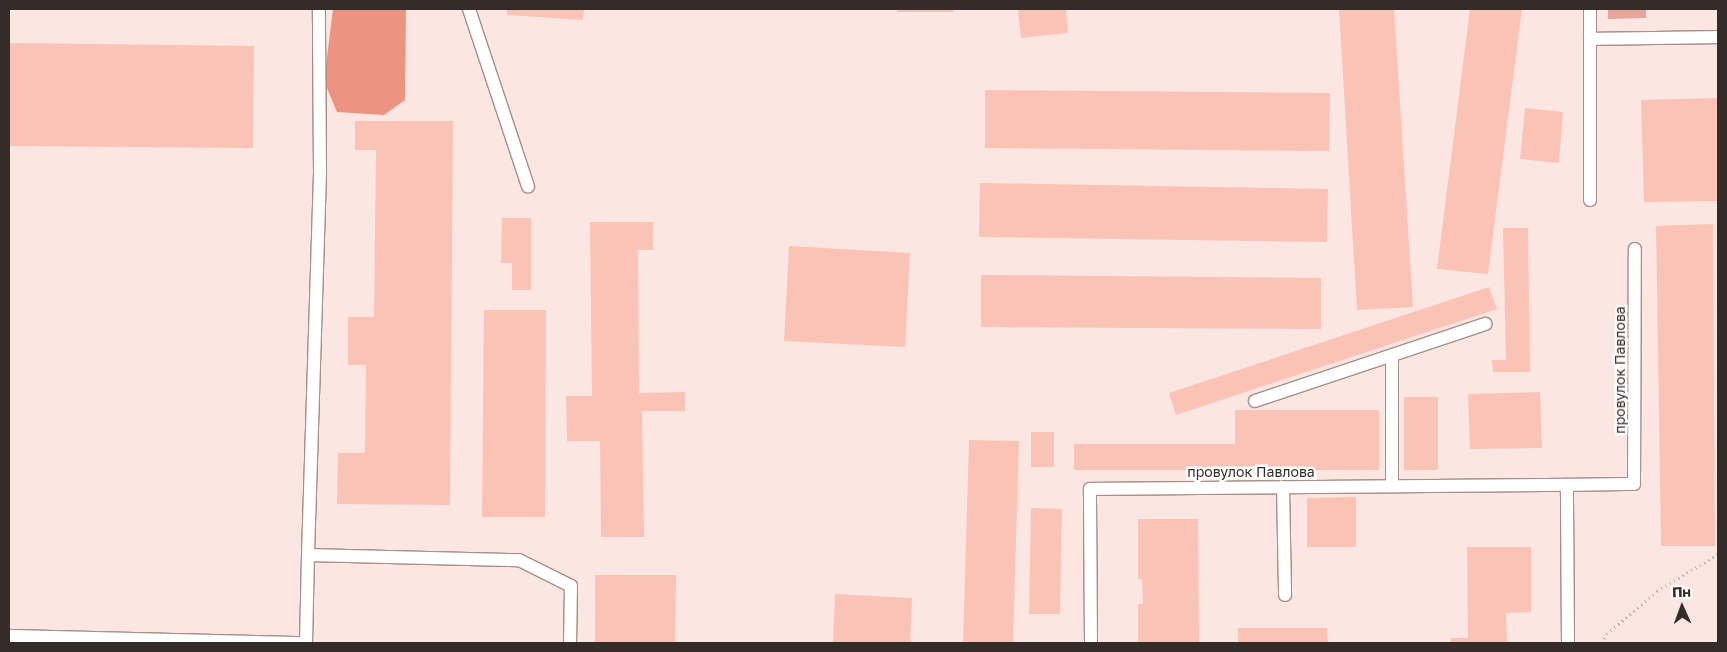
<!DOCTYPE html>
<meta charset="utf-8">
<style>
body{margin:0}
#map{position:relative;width:1727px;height:652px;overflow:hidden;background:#fbe6e1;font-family:"Golos Text",sans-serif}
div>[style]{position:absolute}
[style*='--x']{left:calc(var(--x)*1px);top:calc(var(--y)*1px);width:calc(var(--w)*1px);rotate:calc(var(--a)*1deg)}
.green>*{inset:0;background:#e6a597}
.forest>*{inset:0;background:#ed9481}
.building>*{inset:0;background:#fbc3b6}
.path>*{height:3px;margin-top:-1.5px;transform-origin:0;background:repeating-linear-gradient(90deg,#bba9a5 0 1px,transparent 0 5px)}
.roads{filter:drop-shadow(1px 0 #a78e89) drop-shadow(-1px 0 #a78e89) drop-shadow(0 1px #a78e89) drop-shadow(0 -1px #a78e89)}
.lane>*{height:12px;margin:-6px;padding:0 6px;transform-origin:6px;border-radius:6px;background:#fff}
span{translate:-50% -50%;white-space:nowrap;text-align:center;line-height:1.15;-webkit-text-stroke:5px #fff;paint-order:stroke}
.street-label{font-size:14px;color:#352b29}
.frame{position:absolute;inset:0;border:10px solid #352b29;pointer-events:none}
.north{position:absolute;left:1657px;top:582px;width:50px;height:50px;-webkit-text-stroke:4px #fff;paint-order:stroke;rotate:358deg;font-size:14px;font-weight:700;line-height:20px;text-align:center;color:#352b29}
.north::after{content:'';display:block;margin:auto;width:18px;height:22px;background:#352b29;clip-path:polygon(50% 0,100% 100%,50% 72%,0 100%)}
</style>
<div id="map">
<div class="green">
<i style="clip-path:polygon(1608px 9px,1646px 9px,1646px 18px,1608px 19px)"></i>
</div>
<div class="forest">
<i style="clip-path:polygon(333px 9px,406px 9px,405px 100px,384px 115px,337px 112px,324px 81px)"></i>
</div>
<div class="building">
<i style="clip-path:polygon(507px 9px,584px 9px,583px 20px,507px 15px)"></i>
<i style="clip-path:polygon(897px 9px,953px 9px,953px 12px,897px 12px)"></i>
<i style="clip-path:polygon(1018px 9px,1066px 9px,1068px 33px,1021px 38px)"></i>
<i style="clip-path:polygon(1339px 9px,1394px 9px,1413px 307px,1357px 310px)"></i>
<i style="clip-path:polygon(1470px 9px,1522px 9px,1488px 274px,1437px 269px)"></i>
<i style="clip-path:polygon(9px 43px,254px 46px,253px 148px,9px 146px)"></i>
<i style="clip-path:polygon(985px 90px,1330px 93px,1329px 151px,985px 148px)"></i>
<i style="clip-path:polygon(1718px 98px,1718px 201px,1644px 202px,1641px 100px)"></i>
<i style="clip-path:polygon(1525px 108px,1563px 112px,1559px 163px,1520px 159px)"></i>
<i style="clip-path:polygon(355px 121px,453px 121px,450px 505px,337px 504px,338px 453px,365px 453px,366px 365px,348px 365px,348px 317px,374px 317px,376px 150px,355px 150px)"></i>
<i style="clip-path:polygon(980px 183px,1328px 189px,1327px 242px,979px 237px)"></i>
<i style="clip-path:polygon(502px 218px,531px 218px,531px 290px,512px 290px,512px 263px,501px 263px)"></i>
<i style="clip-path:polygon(590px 222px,653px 222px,653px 250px,638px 250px,639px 393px,685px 392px,685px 411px,642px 411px,644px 537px,601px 537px,600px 441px,567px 441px,566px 396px,592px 396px)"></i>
<i style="clip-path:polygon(1713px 224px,1715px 546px,1661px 546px,1656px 226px)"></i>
<i style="clip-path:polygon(1503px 228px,1528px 228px,1530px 372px,1493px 372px,1492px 360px,1506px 360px)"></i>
<i style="clip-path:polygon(789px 246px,910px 253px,905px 347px,784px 341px)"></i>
<i style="clip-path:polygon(981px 275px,1321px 278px,1321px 329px,981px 327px)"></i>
<i style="clip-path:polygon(1489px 287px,1497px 309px,1176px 415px,1169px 393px)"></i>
<i style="clip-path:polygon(484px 310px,546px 310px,545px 517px,482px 517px)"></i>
<i style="clip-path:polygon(1540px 392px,1542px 448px,1470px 449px,1468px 394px)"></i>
<i style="clip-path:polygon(1404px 397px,1438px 397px,1438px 470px,1404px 470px)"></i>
<i style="clip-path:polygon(1235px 410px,1379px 410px,1379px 470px,1074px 470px,1074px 444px,1235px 444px)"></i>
<i style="clip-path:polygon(1031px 432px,1054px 432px,1054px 467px,1031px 467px)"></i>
<i style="clip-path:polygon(969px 440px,1019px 441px,1013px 643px,963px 643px)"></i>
<i style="clip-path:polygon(1356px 497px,1356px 547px,1307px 547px,1307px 498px)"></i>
<i style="clip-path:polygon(1031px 508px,1062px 509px,1060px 614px,1029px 614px)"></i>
<i style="clip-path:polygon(1138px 519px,1198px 519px,1199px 643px,1138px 643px,1138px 604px,1143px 604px,1142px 579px,1138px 579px)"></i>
<i style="clip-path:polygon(1467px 547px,1531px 547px,1531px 612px,1506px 613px,1507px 643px,1451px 643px,1451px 638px,1468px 638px)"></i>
<i style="clip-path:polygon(595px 575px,676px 575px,675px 643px,595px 643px)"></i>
<i style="clip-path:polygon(835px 594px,912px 598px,910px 643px,833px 643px)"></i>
<i style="clip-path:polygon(1238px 628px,1327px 628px,1328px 643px,1238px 643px)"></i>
</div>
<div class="path">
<i style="--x:1602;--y:643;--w:10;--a:-61"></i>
<i style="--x:1607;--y:634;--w:66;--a:-40.7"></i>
<i style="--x:1657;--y:591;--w:71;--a:-31.2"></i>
</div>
<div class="roads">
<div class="lane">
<i style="--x:469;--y:9;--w:187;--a:71.6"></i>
<i style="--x:1590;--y:39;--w:128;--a:-0.9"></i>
<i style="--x:1590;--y:200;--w:191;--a:-90"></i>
<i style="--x:1392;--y:355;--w:131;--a:90"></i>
<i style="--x:1255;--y:401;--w:243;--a:-18.5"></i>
<i style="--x:1283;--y:487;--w:108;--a:88.9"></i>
<i style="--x:308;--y:555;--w:384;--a:-88.2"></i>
<i style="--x:320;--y:171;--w:162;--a:-90.4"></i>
<i style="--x:9;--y:636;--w:290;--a:1.4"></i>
<i style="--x:306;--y:643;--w:88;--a:-88.7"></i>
<i style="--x:308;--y:555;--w:211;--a:1.4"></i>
<i style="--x:519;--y:560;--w:58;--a:26.6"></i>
<i style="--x:571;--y:586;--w:57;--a:91"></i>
<i style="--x:1091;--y:643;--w:154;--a:-90.4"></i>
<i style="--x:1090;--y:489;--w:477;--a:-0.5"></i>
<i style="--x:1568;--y:643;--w:158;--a:-90.4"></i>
<i style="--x:1567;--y:485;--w:67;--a:-0.9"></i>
<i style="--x:1634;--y:484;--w:235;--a:-89.8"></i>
</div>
</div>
<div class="street-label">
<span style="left:1620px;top:370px;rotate:-90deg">провулок Павлова</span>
<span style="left:1251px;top:472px">провулок Павлова</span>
</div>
<div class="frame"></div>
<div class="north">Пн</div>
</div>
